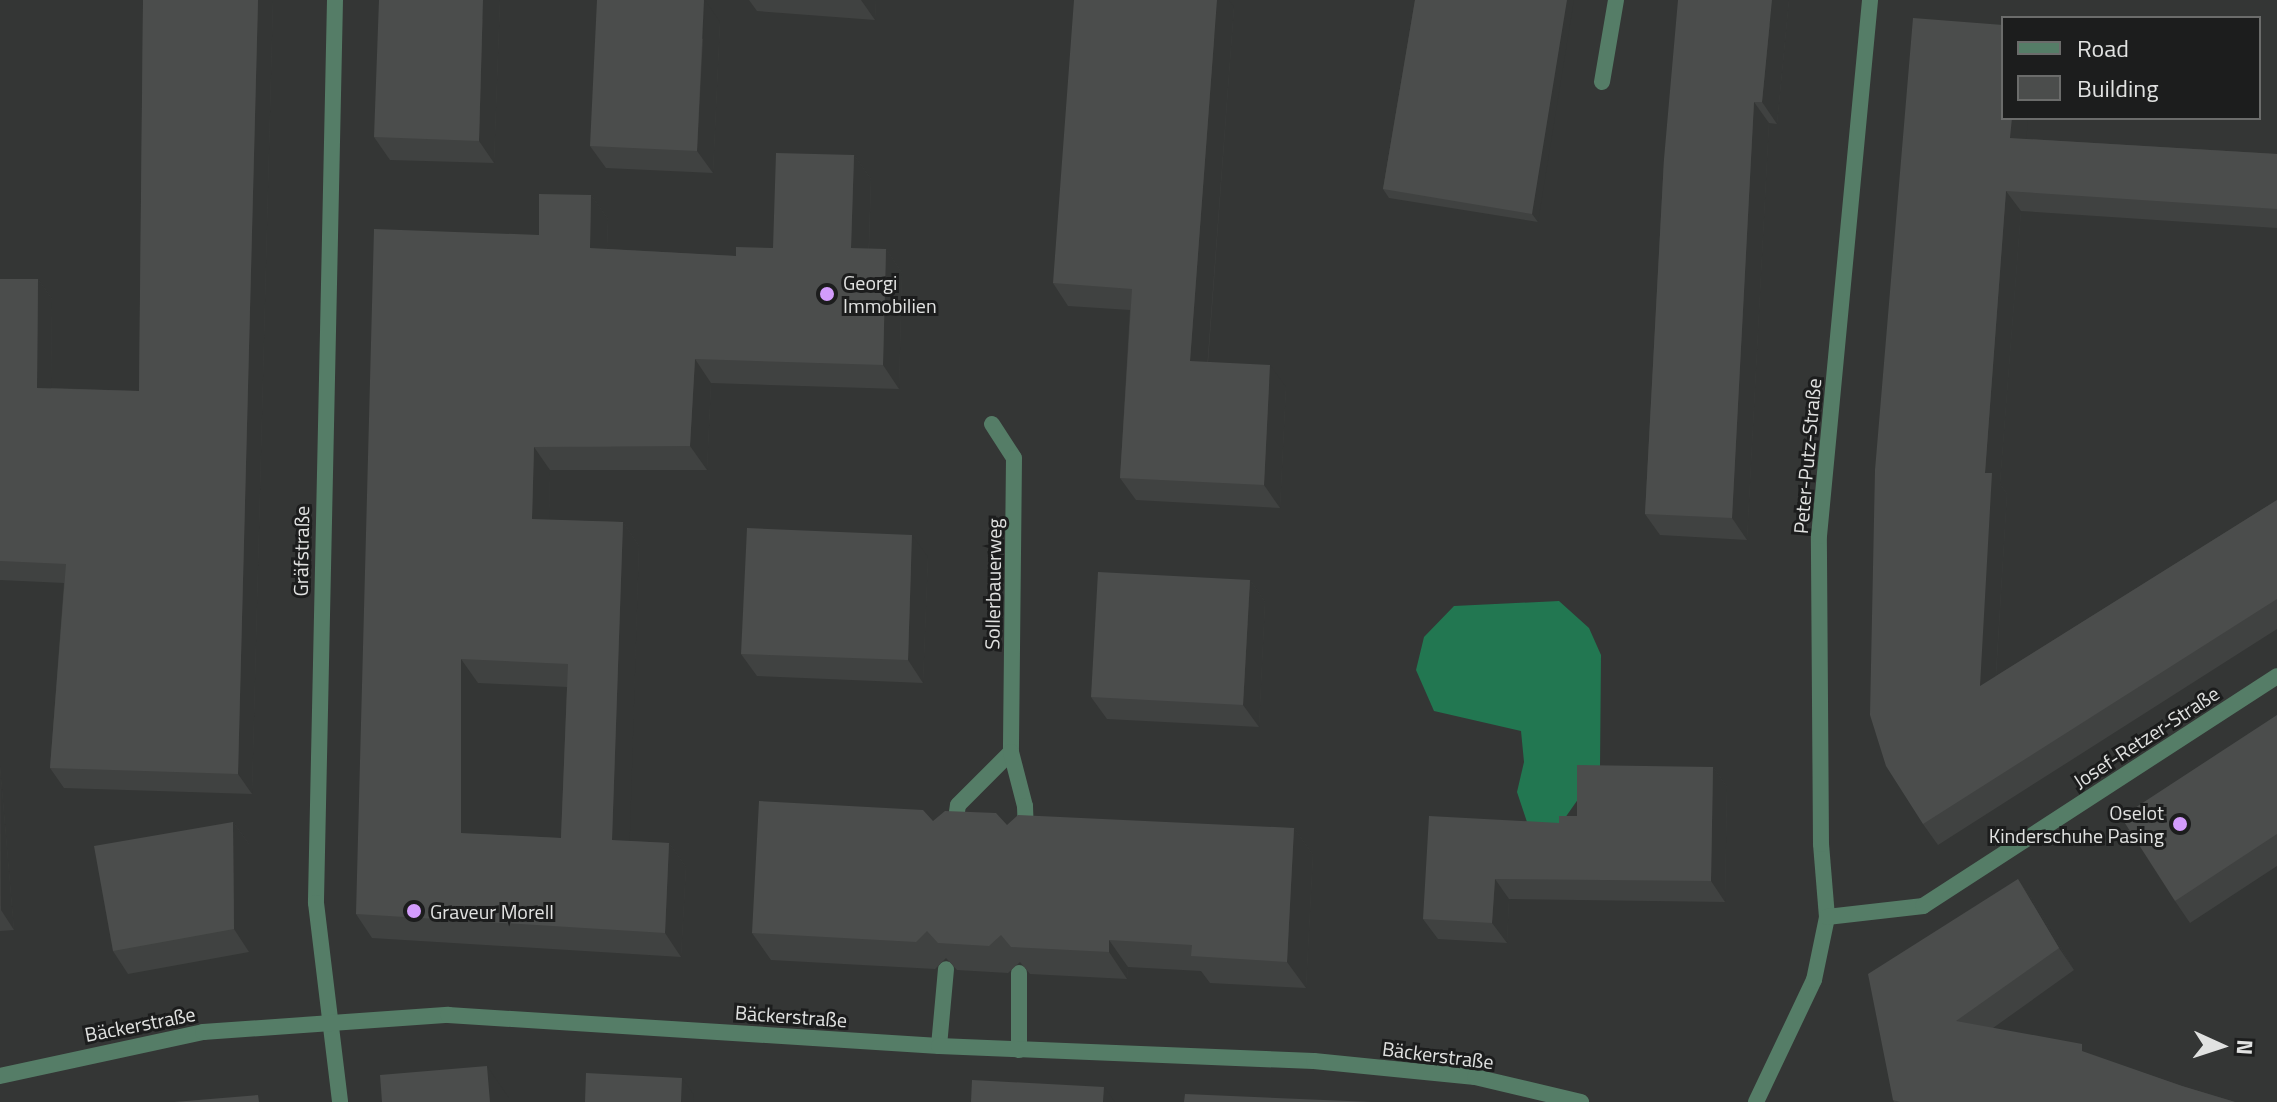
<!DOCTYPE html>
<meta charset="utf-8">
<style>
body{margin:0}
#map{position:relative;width:2277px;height:1102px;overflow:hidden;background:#343635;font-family:"Titillium Web",sans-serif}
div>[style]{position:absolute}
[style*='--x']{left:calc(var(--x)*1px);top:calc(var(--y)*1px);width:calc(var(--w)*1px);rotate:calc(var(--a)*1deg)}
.forest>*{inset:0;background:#227751}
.service>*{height:16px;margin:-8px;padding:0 8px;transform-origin:8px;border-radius:8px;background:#557d67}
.minor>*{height:16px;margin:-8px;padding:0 8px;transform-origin:8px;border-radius:8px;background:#557d67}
.wall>*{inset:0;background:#404241}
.shaded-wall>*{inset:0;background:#343635}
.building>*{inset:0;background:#4b4d4c}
.dots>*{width:22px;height:22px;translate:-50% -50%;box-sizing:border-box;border:4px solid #1c1d1d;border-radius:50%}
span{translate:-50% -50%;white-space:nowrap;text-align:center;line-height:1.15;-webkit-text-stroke:6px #1c1d1d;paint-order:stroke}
.poi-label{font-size:20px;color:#e1e2e1}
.left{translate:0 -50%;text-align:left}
.right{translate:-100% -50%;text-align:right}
.street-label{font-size:20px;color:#e1e2e1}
.legend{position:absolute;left:2001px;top:16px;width:260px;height:104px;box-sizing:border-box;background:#1c1d1d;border:2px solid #6b6c6b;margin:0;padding:10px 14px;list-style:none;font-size:24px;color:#e1e2e1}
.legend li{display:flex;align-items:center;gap:16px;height:40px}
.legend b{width:40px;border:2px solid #6b6c6b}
.north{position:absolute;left:2181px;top:1006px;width:80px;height:80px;-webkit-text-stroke:6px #1c1d1d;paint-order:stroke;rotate:93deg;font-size:22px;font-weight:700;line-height:32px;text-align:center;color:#e1e2e1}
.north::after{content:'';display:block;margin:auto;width:28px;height:36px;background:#e1e2e1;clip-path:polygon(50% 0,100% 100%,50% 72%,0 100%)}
</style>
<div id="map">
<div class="forest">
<i style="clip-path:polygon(1559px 601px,1589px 628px,1601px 655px,1600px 768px,1553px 835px,1530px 831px,1517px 792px,1524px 762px,1521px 731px,1434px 711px,1416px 670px,1424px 637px,1454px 606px)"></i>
</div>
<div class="service">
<i style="--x:1602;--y:82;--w:83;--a:-80.3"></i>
</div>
<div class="minor">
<i style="--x:335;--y:0;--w:903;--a:91.21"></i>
<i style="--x:316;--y:903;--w:200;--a:83.1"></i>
<i style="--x:992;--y:424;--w:40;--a:57.1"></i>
<i style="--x:1014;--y:458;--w:294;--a:90.6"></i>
<i style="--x:954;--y:833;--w:28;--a:-82"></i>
<i style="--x:958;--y:805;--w:75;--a:-45"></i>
<i style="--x:1011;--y:752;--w:56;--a:75.5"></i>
<i style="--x:1025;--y:806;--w:29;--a:88"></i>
<i style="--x:1827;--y:917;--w:73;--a:-94.7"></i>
<i style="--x:1821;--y:844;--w:308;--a:-90.4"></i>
<i style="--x:1819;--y:536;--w:538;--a:-84.56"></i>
<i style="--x:939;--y:1046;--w:77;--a:-84.8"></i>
<i style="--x:1019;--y:1050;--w:77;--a:-90"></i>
<i style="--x:0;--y:1076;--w:208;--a:-12.2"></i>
<i style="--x:203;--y:1032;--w:246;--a:-4"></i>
<i style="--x:448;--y:1015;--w:492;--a:3.6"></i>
<i style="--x:939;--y:1046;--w:375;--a:2.3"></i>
<i style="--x:1314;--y:1061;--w:162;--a:5.7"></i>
<i style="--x:1475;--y:1077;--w:109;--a:13.3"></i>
<i style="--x:1756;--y:1102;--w:135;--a:-64.6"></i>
<i style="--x:1814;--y:980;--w:64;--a:-78.3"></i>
<i style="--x:1827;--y:917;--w:97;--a:-6.5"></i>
<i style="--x:1923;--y:906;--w:422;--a:-33"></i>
</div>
<div class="wall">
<i style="clip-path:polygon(143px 0,273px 0,252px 794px,64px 788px,50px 768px,64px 583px,0 580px,0 279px,38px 279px,52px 299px,51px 388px,139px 391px)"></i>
<i style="clip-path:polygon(500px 0,494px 163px,390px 160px,374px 137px)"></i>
<i style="clip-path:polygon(749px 0,876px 0,875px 20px,757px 11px)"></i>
<i style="clip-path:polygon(1415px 0,1538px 222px,1389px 198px,1383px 189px)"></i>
<i style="clip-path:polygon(1789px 0,1777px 124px,1769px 123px,1747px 540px,1660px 535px,1645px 514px,1664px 159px)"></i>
<i style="clip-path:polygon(1234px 7px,1208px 362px,1286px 387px,1280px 508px,1136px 500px,1120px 478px,1130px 310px,1068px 306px,1053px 283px)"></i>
<i style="clip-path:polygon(720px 22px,713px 173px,606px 168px,590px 146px)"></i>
<i style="clip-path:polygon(2026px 139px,2277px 154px,2277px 228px,2021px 211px,2000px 484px,2007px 494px,1996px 676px,2277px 500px,2277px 629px,1938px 845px,1923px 824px,1875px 470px)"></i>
<i style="clip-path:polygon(evenodd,854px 155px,871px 179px,869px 249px,886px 249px,902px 273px,899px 389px,711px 383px,707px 470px,550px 470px,549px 520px,623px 522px,639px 546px,629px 841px,669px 843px,686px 867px,681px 957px,372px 938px,356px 914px,591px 195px,608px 219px,607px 249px,736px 256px,773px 248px,854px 155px,478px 683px,567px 687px,561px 838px,478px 834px,478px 683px)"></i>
<i style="clip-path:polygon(928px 557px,923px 683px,757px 676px,741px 654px)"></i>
<i style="clip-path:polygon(1250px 580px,1265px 602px,1259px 727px,1107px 719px,1091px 697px)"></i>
<i style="clip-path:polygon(2277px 715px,2277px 866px,2190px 923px,2175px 901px)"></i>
<i style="clip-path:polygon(0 766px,14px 930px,0 931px)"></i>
<i style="clip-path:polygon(1713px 767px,1727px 787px,1725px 902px,1509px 899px,1507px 943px,1438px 939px,1423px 919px,1577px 816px)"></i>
<i style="clip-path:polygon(933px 821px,1007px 825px,1294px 828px,1313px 855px,1306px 988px,1210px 983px,1201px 971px,1128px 967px,1127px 979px,1030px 974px,1020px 962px,1008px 973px,957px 970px,946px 958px,935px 969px,771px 960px,752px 933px)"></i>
<i style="clip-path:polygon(233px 822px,249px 844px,249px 952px,128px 974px,113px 951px)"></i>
<i style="clip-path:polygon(2018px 879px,2033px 901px,2074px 970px,1993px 1028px,2088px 1054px,2182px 1086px,2235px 1102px,1894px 1102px,1893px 1100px)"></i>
</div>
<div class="shaded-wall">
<i style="clip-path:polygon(258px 0,273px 0,252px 794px,238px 774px)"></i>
<i style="clip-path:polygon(483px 0,500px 0,494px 163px,479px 141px)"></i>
<i style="clip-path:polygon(705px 0,720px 22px,713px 173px,697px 151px)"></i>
<i style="clip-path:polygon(861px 0,876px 0,875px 20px)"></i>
<i style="clip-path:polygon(1217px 0,1229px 0,1234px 7px,1206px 383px,1190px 361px)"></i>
<i style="clip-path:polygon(1567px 0,1574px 0,1538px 222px,1532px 214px)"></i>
<i style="clip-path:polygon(1772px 0,1789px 0,1777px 124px,1762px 102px)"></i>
<i style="clip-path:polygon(1754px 102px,1769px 123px,1747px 540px,1732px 518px)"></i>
<i style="clip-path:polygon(2012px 118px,2028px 118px,2025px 158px,2010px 138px)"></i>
<i style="clip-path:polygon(854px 155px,871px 179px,868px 272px,851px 248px)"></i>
<i style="clip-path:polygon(2006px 191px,2021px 211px,2000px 484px,2007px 494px,1994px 706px,1980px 686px,1985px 473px)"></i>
<i style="clip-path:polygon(591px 195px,608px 219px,606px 272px,590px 248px)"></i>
<i style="clip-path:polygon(886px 249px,902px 273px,899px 389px,883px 365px)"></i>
<i style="clip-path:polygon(38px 279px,52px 299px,51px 408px,37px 388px)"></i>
<i style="clip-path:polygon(695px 359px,711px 383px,707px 470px,690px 446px)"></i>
<i style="clip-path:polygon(1270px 365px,1286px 387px,1280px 508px,1264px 485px)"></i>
<i style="clip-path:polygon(534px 447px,550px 470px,549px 543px,532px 519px)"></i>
<i style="clip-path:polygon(623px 522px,639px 546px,629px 864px,612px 840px)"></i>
<i style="clip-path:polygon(912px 535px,928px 557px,923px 683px,908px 660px)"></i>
<i style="clip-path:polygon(1250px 580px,1265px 602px,1259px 727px,1243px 705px)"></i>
<i style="clip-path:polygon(461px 659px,478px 683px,478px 857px,461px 833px)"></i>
<i style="clip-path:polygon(0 766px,14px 930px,1px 910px)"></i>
<i style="clip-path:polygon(1713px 767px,1727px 787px,1725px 902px,1711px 881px)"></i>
<i style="clip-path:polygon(233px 822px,249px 844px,249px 952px,234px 929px)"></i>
<i style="clip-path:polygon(1294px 828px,1313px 855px,1306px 988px,1287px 962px)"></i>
<i style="clip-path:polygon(669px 843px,686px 867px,681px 957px,665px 933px)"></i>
<i style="clip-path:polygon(1495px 879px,1509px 899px,1507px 943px,1492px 923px)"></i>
<i style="clip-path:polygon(2018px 879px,2033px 901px,2074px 970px,2059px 948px)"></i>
<i style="clip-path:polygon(1109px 940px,1128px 967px,1127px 979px,1109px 952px)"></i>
<i style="clip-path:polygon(487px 1066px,509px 1098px,509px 1102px,490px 1102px)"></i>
<i style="clip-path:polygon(682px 1078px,694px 1095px,693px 1102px,681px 1102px)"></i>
<i style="clip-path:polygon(1104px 1087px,1115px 1102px,1103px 1102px)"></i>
</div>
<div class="building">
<i style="clip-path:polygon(143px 0,258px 0,238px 774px,50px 768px,66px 564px,0 561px,0 279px,38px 279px,37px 388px,139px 391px)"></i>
<i style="clip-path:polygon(379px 0,483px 0,479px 141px,374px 137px)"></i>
<i style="clip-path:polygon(597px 0,704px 0,697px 151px,590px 146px)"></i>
<i style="clip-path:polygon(1074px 0,1217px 0,1190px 361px,1270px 365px,1264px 485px,1120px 478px,1132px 289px,1053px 283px)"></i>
<i style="clip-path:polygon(1415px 0,1567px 0,1532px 214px,1383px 189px)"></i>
<i style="clip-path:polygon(1678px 0,1772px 0,1762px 102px,1754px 102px,1732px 518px,1645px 514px,1664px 159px)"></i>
<i style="clip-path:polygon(1913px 18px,2003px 25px,2003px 118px,2012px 118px,2010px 138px,2277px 154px,2277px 262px,2277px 209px,2006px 191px,1985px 473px,1992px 473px,1980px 686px,2277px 500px,2277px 599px,1923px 824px,1886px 766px,1870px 715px,1875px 470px)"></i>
<i style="clip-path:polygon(evenodd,776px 153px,854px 155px,851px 248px,886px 249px,883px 365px,695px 359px,690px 446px,534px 447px,532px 519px,623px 522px,612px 840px,669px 843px,665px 933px,356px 914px,374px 229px,539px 235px,539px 194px,591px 195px,590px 248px,736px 256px,736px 247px,773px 248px,776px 153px,461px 659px,568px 664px,561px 838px,461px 833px,461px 659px)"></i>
<i style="clip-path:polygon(747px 528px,912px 535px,908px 660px,741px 654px)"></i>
<i style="clip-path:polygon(1098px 572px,1250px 580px,1243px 705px,1091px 697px)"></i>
<i style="clip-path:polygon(2277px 715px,2277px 834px,2175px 901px,2121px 817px)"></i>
<i style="clip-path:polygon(1577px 765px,1713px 767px,1711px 881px,1495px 879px,1492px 923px,1423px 919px,1429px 816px,1559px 823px,1559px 816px,1577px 816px)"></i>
<i style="clip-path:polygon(759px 801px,923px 810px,933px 821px,945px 811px,996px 813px,1007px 825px,1018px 815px,1294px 828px,1287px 962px,1191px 956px,1192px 945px,1109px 940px,1109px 952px,1011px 947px,1001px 935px,989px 946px,938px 943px,927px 931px,916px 942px,752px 933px)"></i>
<i style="clip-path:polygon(233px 822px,234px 929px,113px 951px,94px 846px)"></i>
<i style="clip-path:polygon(2018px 879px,2059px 948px,1956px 1021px,2082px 1044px,2082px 1051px,2182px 1086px,2235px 1102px,1900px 1102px,1893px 1100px,1868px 974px)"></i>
<i style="clip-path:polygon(487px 1066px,490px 1102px,382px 1102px,380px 1075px)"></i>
<i style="clip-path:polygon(586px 1073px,682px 1078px,681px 1102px,585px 1102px)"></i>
<i style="clip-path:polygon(972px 1080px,1104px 1087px,1103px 1102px,971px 1102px)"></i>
<i style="clip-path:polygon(1185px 1094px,1372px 1102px,1184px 1102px)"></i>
<i style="clip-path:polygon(258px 1095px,259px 1102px,174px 1102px)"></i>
</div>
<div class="dots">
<i style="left:827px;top:294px;background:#d39cfc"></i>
<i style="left:2180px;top:824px;background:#d39cfc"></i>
<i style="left:414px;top:911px;background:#d39cfc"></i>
</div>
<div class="poi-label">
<span class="left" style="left:843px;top:294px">Georgi<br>Immobilien</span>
<span class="right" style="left:2164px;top:824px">Oselot<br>Kinderschuhe Pasing</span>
<span class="left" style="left:430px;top:911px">Graveur Morell</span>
</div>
<div class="street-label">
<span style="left:1807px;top:456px;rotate:-85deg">Peter-Putz-Straße</span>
<span style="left:301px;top:551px;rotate:-89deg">Gräfstraße</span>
<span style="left:993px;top:584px;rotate:-89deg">Sollerbauerweg</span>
<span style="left:2146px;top:737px;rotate:-33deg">Josef-Retzer-Straße</span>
<span style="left:791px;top:1016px;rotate:4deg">Bäckerstraße</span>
<span style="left:140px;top:1024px;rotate:-11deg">Bäckerstraße</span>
<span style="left:1438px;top:1055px;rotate:7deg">Bäckerstraße</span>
</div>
<ul class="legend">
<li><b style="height:10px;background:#557d67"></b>Road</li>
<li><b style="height:22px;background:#4b4d4c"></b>Building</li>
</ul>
<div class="north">N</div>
</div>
